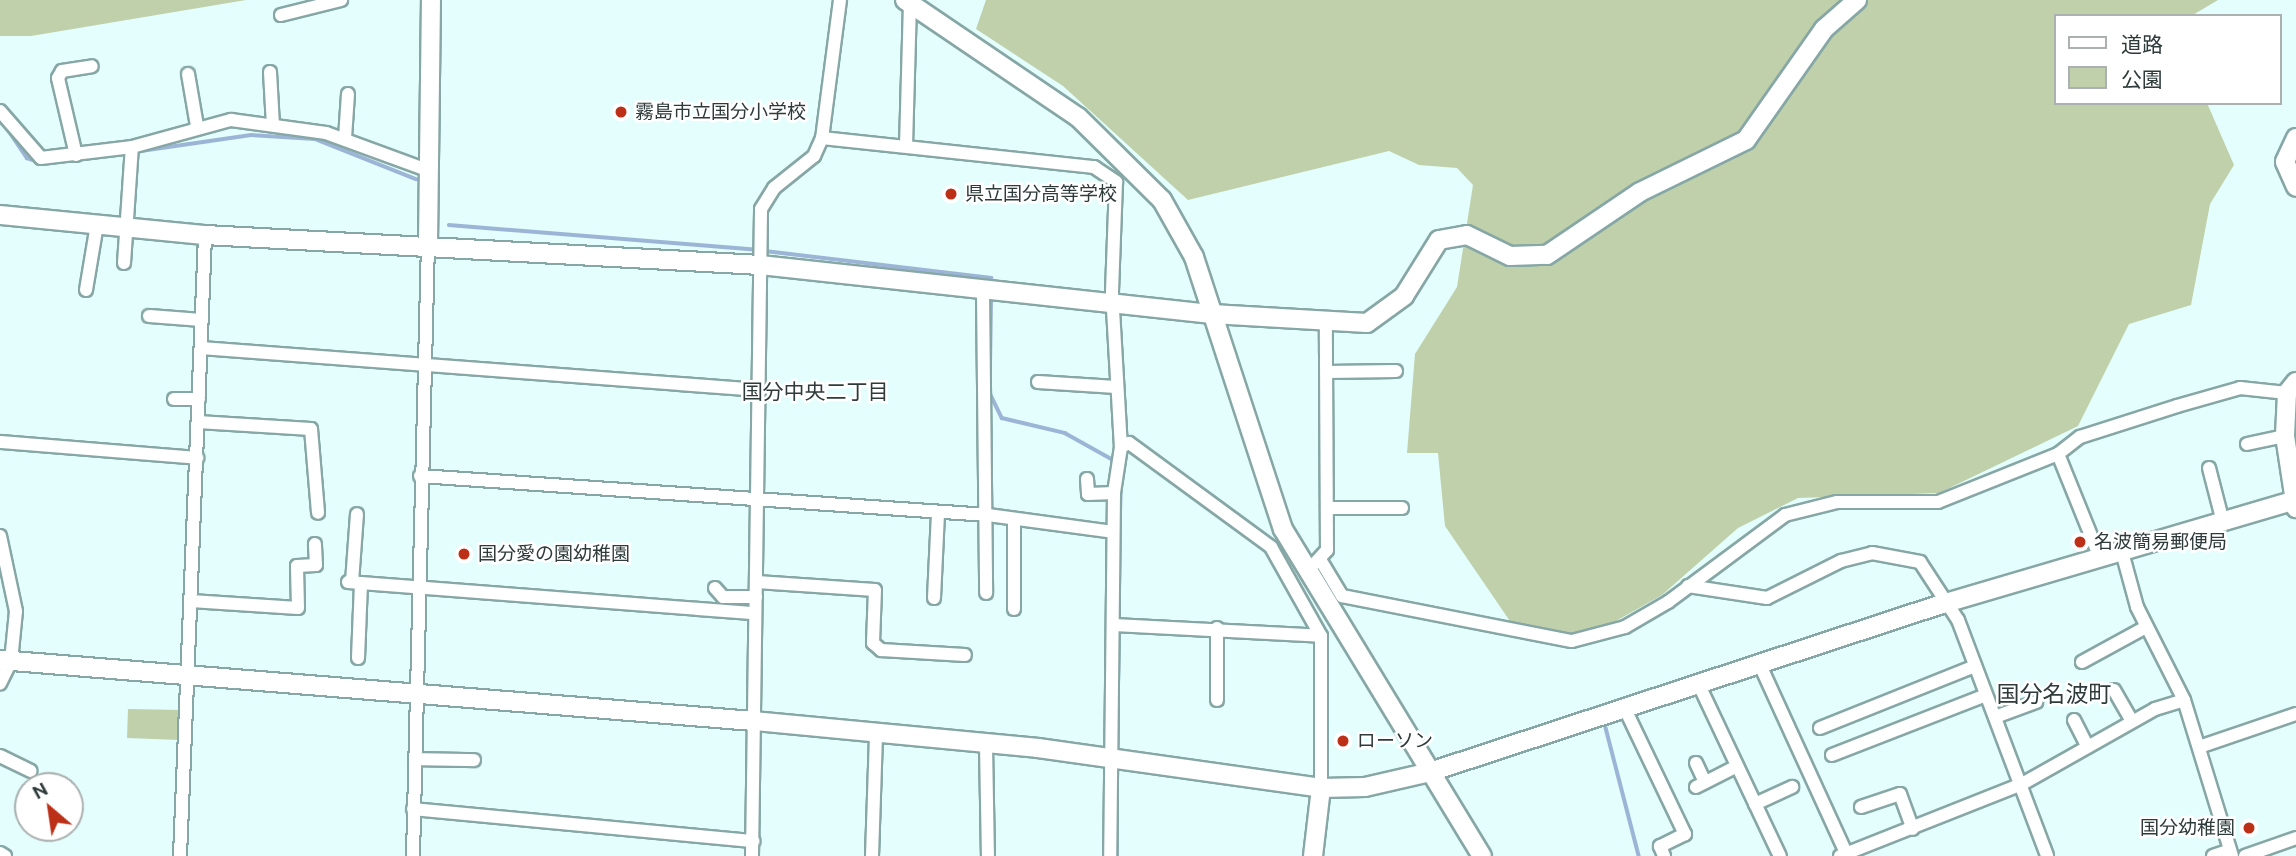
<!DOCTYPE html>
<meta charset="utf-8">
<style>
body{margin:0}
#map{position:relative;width:2296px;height:856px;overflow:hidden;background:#e3fefc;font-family:Ubuntu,"Noto Sans JP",sans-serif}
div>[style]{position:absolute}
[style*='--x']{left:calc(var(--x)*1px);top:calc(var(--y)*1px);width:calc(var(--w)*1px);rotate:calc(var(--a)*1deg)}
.green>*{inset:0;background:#bfd0ab}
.stream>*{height:3.5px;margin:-1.75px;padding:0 1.75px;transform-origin:1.75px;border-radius:1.75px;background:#9cb5d6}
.roads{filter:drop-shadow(2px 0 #86a7a5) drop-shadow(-2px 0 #86a7a5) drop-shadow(0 2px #86a7a5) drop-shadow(0 -2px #86a7a5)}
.street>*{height:12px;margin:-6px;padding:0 6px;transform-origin:6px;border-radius:6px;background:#fff}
.secondary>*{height:18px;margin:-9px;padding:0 9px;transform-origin:9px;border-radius:9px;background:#fff}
.dots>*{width:19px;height:19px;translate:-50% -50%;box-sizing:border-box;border:4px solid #fff;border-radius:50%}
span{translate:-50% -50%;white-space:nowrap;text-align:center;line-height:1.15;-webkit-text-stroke:5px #fff;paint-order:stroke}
.poi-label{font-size:19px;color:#2e3b3a}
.left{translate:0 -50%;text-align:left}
.right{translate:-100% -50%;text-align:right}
.neighbourhood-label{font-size:21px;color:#2e3b3a}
.quarter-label{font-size:23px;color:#2e3b3a}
.legend{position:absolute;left:2054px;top:14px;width:228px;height:91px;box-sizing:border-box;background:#fff;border:2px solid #abb1b0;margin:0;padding:9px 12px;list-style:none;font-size:21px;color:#2e3b3a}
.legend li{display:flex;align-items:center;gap:14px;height:35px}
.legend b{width:35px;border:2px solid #abb1b0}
.north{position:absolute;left:14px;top:772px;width:70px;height:70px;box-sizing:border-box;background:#fff;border:2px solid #abb1b0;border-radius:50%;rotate:331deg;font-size:19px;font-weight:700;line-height:28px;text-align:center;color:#2e3b3a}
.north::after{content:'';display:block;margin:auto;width:24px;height:32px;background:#bc3018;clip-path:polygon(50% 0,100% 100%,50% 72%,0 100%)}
</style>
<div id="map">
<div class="green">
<i style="clip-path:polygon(0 0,246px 0,31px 36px,0 36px)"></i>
<i style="clip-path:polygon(986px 0,2218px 0,2191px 16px,2056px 16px,2056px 103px,2207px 103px,2234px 165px,2210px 204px,2191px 305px,2129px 324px,2078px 426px,1939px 493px,1798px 498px,1738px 528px,1662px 595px,1584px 639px,1516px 630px,1445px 526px,1438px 453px,1407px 453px,1415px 354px,1457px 287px,1473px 185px,1457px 168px,1419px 165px,1389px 151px,1188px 200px,1063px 86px,976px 29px)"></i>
<i style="clip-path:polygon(128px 709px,181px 710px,180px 740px,127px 738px)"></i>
</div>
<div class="stream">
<i style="--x:7;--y:128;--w:36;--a:56"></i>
<i style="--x:27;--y:158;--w:13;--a:18"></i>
<i style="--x:141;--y:151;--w:111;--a:-8.3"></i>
<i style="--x:251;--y:135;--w:64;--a:3.6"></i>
<i style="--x:315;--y:139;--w:109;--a:21.6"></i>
<i style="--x:449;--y:225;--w:309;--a:4.6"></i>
<i style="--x:765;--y:251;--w:228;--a:6.8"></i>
<i style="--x:990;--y:365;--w:64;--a:-89.1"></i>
<i style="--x:989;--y:391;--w:30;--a:64"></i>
<i style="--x:1002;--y:418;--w:65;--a:13.4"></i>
<i style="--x:1065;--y:433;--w:57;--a:29.2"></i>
<i style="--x:1120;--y:512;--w:27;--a:-88"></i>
<i style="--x:1606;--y:728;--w:132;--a:75.5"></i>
<i style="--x:1117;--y:753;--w:146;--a:-89.2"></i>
<i style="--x:1117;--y:856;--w:91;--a:-90"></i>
</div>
<div class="roads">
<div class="street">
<i style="--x:840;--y:0;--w:139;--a:97.4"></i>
<i style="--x:822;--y:138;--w:274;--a:6.1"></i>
<i style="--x:1094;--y:167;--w:27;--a:34"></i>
<i style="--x:1116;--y:182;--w:110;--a:92.1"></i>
<i style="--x:1112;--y:292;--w:155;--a:86.7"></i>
<i style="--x:1121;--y:447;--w:47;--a:98.7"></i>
<i style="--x:1114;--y:493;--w:363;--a:90.6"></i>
<i style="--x:281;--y:15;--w:62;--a:-14"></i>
<i style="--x:270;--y:72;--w:53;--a:86.8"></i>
<i style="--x:188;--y:74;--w:53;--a:80.2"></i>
<i style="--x:0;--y:111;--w:62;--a:48.9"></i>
<i style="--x:41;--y:158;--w:92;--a:-6.9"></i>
<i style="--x:132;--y:147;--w:103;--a:-15.3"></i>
<i style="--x:231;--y:120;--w:96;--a:7.8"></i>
<i style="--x:326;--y:133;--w:108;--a:20.1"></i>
<i style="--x:345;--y:138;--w:44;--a:-86.1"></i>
<i style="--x:906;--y:146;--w:143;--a:-88.4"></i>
<i style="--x:76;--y:155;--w:79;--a:-103.2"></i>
<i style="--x:58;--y:78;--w:8;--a:-60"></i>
<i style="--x:62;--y:71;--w:30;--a:-9"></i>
<i style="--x:124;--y:263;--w:116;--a:-86.1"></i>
<i style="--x:86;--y:290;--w:67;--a:-80.5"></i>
<i style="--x:983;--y:291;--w:302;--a:89.4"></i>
<i style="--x:149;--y:316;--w:53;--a:4.3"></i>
<i style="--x:201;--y:348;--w:560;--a:4.3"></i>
<i style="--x:1327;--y:372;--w:69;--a:-0.8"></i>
<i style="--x:1038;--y:382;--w:78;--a:3.7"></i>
<i style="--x:174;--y:399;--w:25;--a:0"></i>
<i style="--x:198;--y:422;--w:113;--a:3.5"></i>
<i style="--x:311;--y:429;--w:84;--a:85.2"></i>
<i style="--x:0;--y:442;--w:198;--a:4.6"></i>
<i style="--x:2247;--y:444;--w:39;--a:-12"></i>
<i style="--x:1121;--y:447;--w:9;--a:-27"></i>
<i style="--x:1129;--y:443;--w:176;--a:36.2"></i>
<i style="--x:1271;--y:547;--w:102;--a:60.7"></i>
<i style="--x:1321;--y:636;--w:152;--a:90"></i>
<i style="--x:2058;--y:454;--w:112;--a:68"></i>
<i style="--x:2209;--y:468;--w:56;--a:75.5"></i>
<i style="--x:420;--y:476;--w:569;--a:3.93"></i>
<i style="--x:988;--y:515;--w:126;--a:7.7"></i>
<i style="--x:1087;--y:479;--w:15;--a:86"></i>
<i style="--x:1088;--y:494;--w:26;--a:-2"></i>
<i style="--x:1329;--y:508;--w:73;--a:0"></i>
<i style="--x:1014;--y:521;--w:88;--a:90"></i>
<i style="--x:0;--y:536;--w:77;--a:78"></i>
<i style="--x:16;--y:611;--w:50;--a:95.7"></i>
<i style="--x:11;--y:661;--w:25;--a:116"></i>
<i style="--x:2122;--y:552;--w:57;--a:74.7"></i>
<i style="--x:2137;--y:607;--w:104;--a:63.2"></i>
<i style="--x:2184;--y:700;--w:163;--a:72.9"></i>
<i style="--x:1321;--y:561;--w:41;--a:59"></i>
<i style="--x:1342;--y:596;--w:234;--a:11.1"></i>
<i style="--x:1572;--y:641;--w:55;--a:-14.8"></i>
<i style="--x:1625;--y:627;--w:50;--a:-30.2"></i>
<i style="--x:1668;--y:602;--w:146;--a:-36.6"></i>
<i style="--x:1785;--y:515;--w:54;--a:-14"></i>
<i style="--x:1837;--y:502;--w:101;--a:0"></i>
<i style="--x:1938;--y:502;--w:129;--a:-21.8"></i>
<i style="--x:2058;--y:454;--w:28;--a:-38"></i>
<i style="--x:2080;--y:437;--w:102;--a:-17.7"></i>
<i style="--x:2177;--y:406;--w:66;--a:-15.9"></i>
<i style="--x:2240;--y:388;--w:47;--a:6.1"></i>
<i style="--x:1314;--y:564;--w:19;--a:-47"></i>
<i style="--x:1327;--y:550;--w:226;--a:-90.3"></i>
<i style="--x:348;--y:582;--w:408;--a:4.4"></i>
<i style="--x:352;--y:582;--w:68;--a:-85.8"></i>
<i style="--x:757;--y:582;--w:118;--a:3.9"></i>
<i style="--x:875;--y:590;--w:53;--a:92.2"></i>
<i style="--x:873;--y:643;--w:11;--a:41"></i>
<i style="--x:881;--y:650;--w:84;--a:3.4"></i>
<i style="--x:1688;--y:586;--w:80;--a:8.6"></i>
<i style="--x:1767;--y:598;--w:83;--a:-26.6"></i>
<i style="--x:1841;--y:561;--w:32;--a:-14"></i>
<i style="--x:1872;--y:553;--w:49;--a:10.6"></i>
<i style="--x:1920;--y:562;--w:69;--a:56.8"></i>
<i style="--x:1958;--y:620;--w:252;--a:69.3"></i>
<i style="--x:715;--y:588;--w:12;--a:48"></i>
<i style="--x:723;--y:597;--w:33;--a:0"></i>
<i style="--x:934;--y:598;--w:86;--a:-87.3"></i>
<i style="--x:191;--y:601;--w:107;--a:3.7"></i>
<i style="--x:298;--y:608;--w:42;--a:-91.4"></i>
<i style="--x:297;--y:566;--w:19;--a:-3"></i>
<i style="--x:316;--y:565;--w:21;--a:-93"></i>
<i style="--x:1114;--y:625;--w:207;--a:3"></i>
<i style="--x:358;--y:658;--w:75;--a:-87.7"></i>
<i style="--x:2082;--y:662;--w:73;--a:-28.7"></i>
<i style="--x:1760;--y:665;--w:207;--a:65.4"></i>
<i style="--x:1699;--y:685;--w:189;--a:64.7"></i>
<i style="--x:2114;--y:690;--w:36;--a:60"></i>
<i style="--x:1217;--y:700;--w:72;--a:-90"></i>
<i style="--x:1625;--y:709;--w:139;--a:64.4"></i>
<i style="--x:1685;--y:834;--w:28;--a:154"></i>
<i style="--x:1660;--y:846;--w:11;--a:68"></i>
<i style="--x:1995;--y:717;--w:44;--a:-20.1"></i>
<i style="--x:2074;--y:720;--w:30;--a:63"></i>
<i style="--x:1820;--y:728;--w:167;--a:-21.8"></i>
<i style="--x:986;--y:745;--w:111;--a:89"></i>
<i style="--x:2199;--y:747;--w:102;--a:-18.8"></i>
<i style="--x:1832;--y:755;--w:165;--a:-21.3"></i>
<i style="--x:0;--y:756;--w:34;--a:26"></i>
<i style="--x:415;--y:759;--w:59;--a:1"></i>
<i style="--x:1696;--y:763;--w:21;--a:65"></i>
<i style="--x:1696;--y:787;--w:46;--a:-27.1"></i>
<i style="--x:1755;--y:804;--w:41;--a:-24.7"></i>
<i style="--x:1861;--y:807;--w:41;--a:-18.4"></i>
<i style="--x:1900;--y:794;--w:37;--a:70"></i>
<i style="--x:413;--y:809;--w:342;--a:5.4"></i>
<i style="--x:0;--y:853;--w:6;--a:31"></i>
<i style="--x:180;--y:856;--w:622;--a:-87.69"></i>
<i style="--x:413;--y:856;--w:613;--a:-88.6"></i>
<i style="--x:752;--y:856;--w:647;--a:-89.2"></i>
<i style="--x:761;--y:209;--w:25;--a:-58"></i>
<i style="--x:774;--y:188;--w:51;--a:-38.7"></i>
<i style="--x:814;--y:156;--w:20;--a:-66"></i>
<i style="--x:872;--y:856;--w:122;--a:-88.1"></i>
<i style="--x:1840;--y:856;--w:196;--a:-21.6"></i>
<i style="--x:2022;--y:784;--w:153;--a:-29.4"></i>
<i style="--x:2155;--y:709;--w:30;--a:-17"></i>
<i style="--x:2213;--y:856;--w:18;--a:-19"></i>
<i style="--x:2245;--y:856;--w:54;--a:-19.4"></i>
</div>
<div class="secondary">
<i style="--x:905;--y:0;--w:209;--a:34.1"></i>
<i style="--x:1078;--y:117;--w:118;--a:44.7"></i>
<i style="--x:1162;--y:200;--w:65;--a:60.7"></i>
<i style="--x:1194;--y:257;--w:286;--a:71.9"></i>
<i style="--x:1283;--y:529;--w:383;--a:58.7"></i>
<i style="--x:2296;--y:138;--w:26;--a:115"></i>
<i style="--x:2285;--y:162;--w:27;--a:66"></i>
<i style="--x:0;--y:215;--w:206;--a:5.6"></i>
<i style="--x:205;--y:235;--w:556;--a:3.09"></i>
<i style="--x:760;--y:265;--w:455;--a:6.2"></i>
<i style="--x:1212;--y:314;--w:155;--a:3.3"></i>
<i style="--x:1367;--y:323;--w:46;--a:-36.1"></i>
<i style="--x:1404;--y:296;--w:66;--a:-58"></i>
<i style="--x:1439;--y:240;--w:28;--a:-10"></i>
<i style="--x:1467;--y:235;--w:48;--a:26"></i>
<i style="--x:1510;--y:256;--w:37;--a:-2"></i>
<i style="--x:1547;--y:255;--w:112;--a:-34.1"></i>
<i style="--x:1640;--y:192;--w:118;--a:-26.1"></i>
<i style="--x:1746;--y:140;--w:136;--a:-54.9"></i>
<i style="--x:1824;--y:29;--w:44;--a:-41.3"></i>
<i style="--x:428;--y:243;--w:243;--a:-89.3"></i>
<i style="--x:2296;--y:382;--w:14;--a:129"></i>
<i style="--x:2287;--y:393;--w:43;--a:92.7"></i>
<i style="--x:2285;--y:436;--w:73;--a:81.3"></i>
<i style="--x:0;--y:660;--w:756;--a:4.63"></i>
<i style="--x:754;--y:721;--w:285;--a:5.4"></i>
<i style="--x:1038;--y:748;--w:286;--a:8"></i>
<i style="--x:1321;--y:788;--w:44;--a:-1.3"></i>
<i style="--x:1365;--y:787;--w:67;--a:-13"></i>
<i style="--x:1430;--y:772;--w:539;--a:-18.17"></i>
<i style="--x:1942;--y:604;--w:369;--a:-16.4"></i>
<i style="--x:1313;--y:856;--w:68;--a:-83.3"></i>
</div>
</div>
<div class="dots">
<i style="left:621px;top:112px;background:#bc3018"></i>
<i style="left:951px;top:194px;background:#bc3018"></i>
<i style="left:2080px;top:542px;background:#bc3018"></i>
<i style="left:464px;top:554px;background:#bc3018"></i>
<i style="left:1343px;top:741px;background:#bc3018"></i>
<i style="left:2249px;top:828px;background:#bc3018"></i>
</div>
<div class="poi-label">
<span class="left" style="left:635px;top:112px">霧島市立国分小学校</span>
<span class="left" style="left:965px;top:194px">県立国分高等学校</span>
<span class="left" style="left:2094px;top:542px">名波簡易郵便局</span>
<span class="left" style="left:478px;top:554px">国分愛の園幼稚園</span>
<span class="left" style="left:1357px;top:741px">ローソン</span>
<span class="right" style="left:2235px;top:828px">国分幼稚園</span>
</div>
<div class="neighbourhood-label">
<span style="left:815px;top:391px">国分中央二丁目</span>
</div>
<div class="quarter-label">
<span style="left:2054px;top:694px">国分名波町</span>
</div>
<ul class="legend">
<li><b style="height:9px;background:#fff"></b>道路</li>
<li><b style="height:19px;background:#bfd0ab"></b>公園</li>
</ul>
<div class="north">N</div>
</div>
